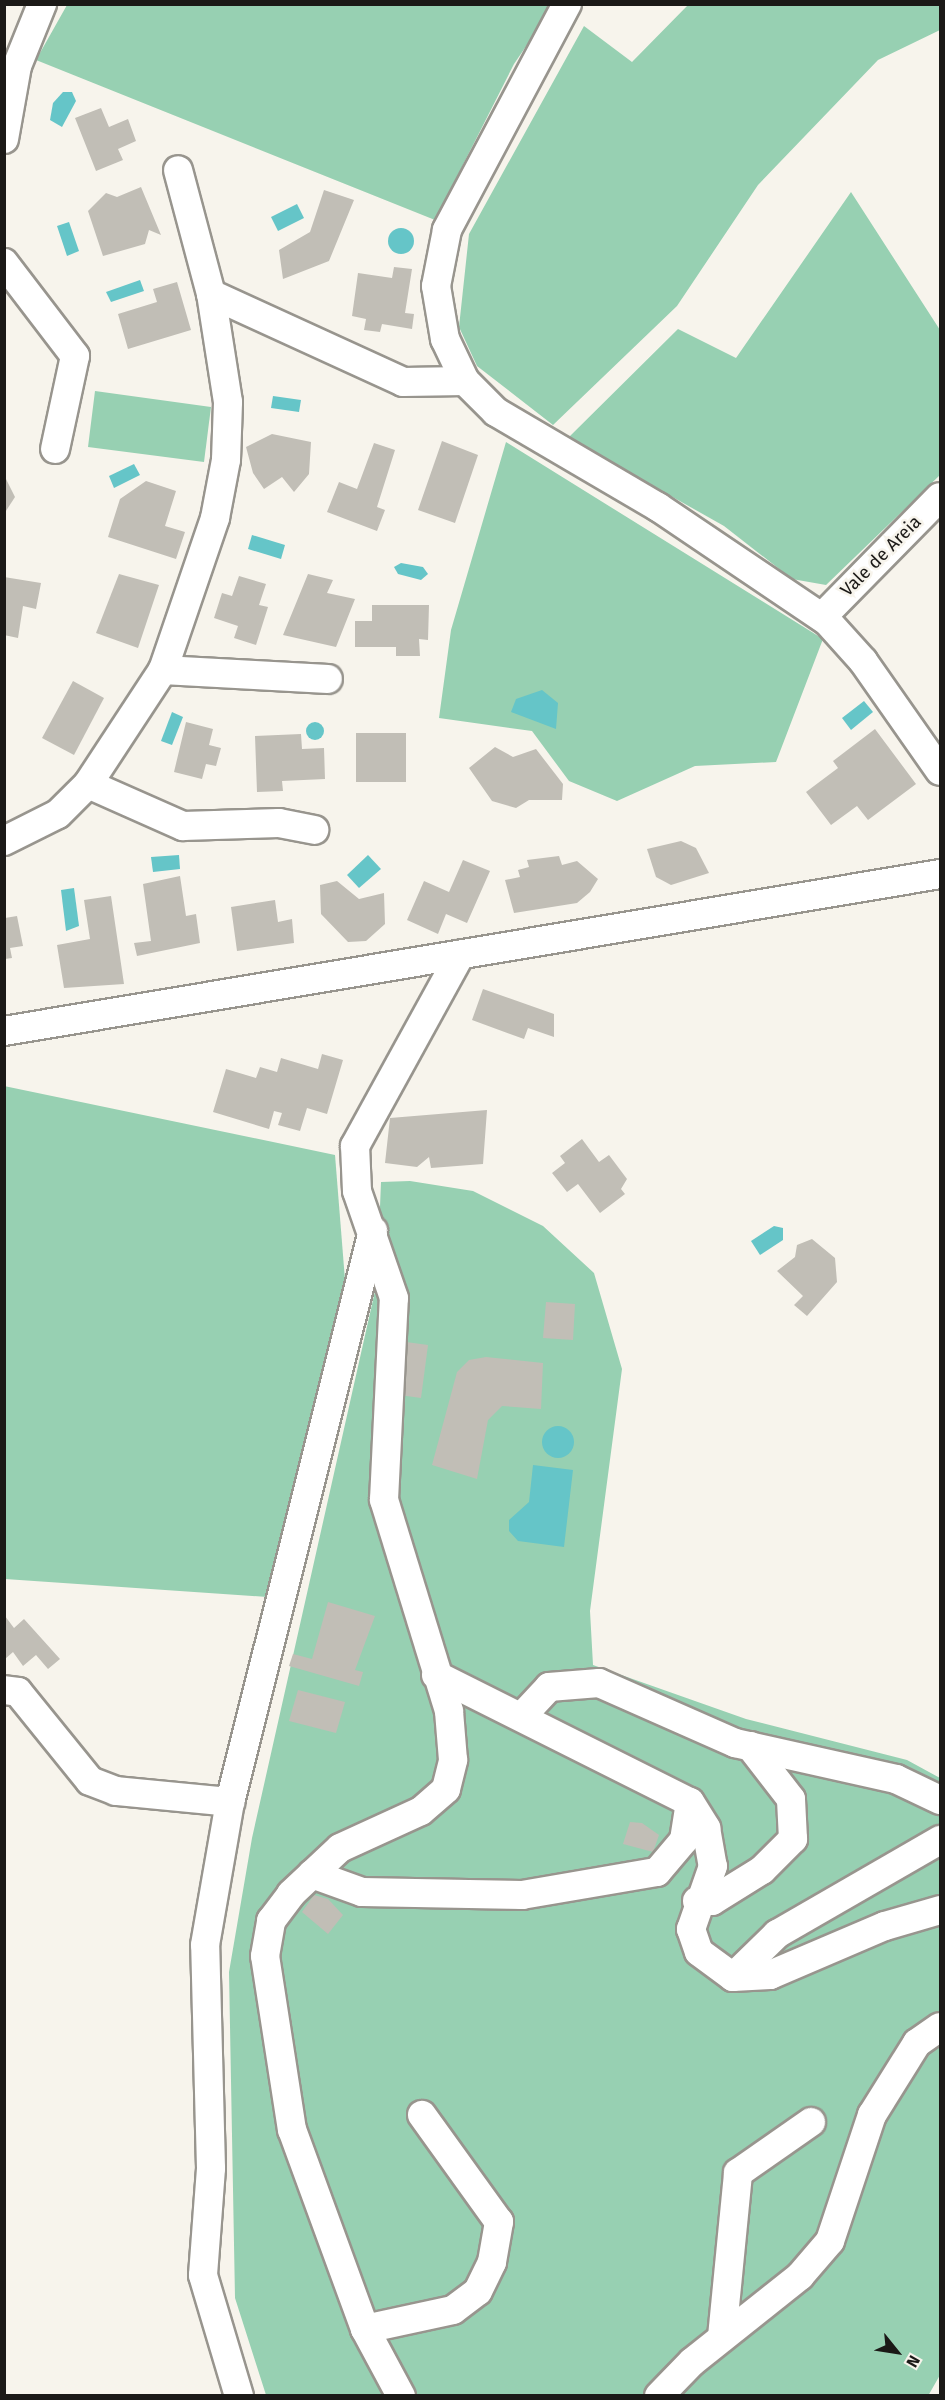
<!DOCTYPE html>
<style>
body{margin:0}
#map{position:relative;width:945px;height:2400px;overflow:hidden;background:#f7f4ec;font-family:"Fira Sans",sans-serif}
div>[style]{position:absolute}
[style*='--x']{left:calc(var(--x)*1px);top:calc(var(--y)*1px);width:calc(var(--w)*1px);rotate:calc(var(--a)*1deg)}
.green>*{inset:0;background:#97d0b2}
.water>*{inset:0;background:#65c5c8}
.round{border-radius:50%}
.building>*{inset:0;background:#c1beb6}
.roads{filter:drop-shadow(2px 0 #98958e) drop-shadow(-2px 0 #98958e) drop-shadow(0 2px #98958e) drop-shadow(0 -2px #98958e)}
.minor>*{height:28px;margin:-14px;padding:0 14px;transform-origin:14px;border-radius:14px;background:#fff}
span{translate:-50% -50%;white-space:nowrap;text-align:center;line-height:1.15;-webkit-text-stroke:5px #f7f4ec;paint-order:stroke}
.street-label{font-size:18px;color:#1b1917}
.frame{position:absolute;inset:0;border:6px solid #1b1917;pointer-events:none}
.north{position:absolute;left:867px;top:2322px;width:60px;height:60px;-webkit-text-stroke:4px #f7f4ec;paint-order:stroke;rotate:120deg;font-size:16px;font-weight:700;line-height:24px;text-align:center;color:#1b1917}
.north::after{content:'';display:block;margin:auto;width:21px;height:27px;background:#1b1917;clip-path:polygon(50% 0,100% 100%,50% 72%,0 100%)}
</style>
<div id="map">
<div class="green">
<i style="clip-path:polygon(67px 5px,554px 5px,514px 64px,435px 220px,36px 60px)"></i>
<i style="clip-path:polygon(688px 5px,940px 5px,940px 30px,878px 60px,758px 185px,677px 306px,553px 425px,477px 366px,459px 327px,469px 234px,584px 26px,632px 62px)"></i>
<i style="clip-path:polygon(851px 192px,940px 330px,940px 475px,826px 585px,792px 579px,724px 526px,568px 438px,678px 329px,736px 358px)"></i>
<i style="clip-path:polygon(95px 391px,211px 407px,204px 462px,88px 447px)"></i>
<i style="clip-path:polygon(506px 442px,823px 639px,776px 762px,695px 766px,617px 801px,569px 781px,532px 731px,439px 718px,451px 630px)"></i>
<i style="clip-path:polygon(4px 1086px,335px 1155px,345px 1280px,267px 1597px,5px 1579px)"></i>
<i style="clip-path:polygon(410px 1181px,473px 1191px,543px 1226px,594px 1273px,622px 1369px,590px 1611px,593px 1665px,746px 1719px,907px 1760px,940px 1778px,940px 2375px,928px 2396px,266px 2395px,235px 2298px,229px 1972px,252px 1838px,377px 1282px,381px 1182px)"></i>
</div>
<div class="water">
<i style="clip-path:polygon(63px 92px,72px 92px,76px 101px,62px 127px,50px 120px,53px 103px)"></i>
<i style="clip-path:polygon(297px 204px,304px 218px,278px 231px,271px 217px)"></i>
<i style="clip-path:polygon(69px 222px,79px 251px,67px 256px,57px 226px)"></i>
<i class="round" style="left:388px;top:228px;width:26px;height:26px"></i>
<i style="clip-path:polygon(140px 280px,144px 291px,111px 302px,106px 292px)"></i>
<i style="clip-path:polygon(273px 396px,301px 400px,299px 412px,271px 408px)"></i>
<i style="clip-path:polygon(134px 464px,140px 475px,114px 488px,109px 476px)"></i>
<i style="clip-path:polygon(252px 535px,285px 545px,281px 559px,248px 549px)"></i>
<i style="clip-path:polygon(401px 563px,423px 567px,428px 574px,421px 580px,398px 574px,394px 567px)"></i>
<i style="clip-path:polygon(542px 690px,558px 703px,556px 729px,511px 712px,516px 699px)"></i>
<i style="clip-path:polygon(864px 701px,873px 712px,851px 730px,842px 718px)"></i>
<i style="clip-path:polygon(172px 712px,183px 717px,172px 745px,161px 741px)"></i>
<i class="round" style="left:306px;top:722px;width:18px;height:18px"></i>
<i style="clip-path:polygon(179px 855px,180px 869px,153px 872px,151px 857px)"></i>
<i style="clip-path:polygon(368px 855px,381px 869px,359px 888px,347px 875px)"></i>
<i style="clip-path:polygon(74px 888px,79px 926px,66px 931px,61px 890px)"></i>
<i style="clip-path:polygon(774px 1226px,783px 1228px,783px 1240px,760px 1255px,751px 1241px)"></i>
<i class="round" style="left:542px;top:1426px;width:32px;height:32px"></i>
<i style="clip-path:polygon(533px 1465px,573px 1470px,564px 1547px,518px 1541px,509px 1531px,509px 1520px,529px 1502px)"></i>
</div>
<div class="building">
<i style="clip-path:polygon(101px 108px,109px 127px,128px 119px,136px 141px,118px 149px,123px 160px,96px 171px,75px 118px)"></i>
<i style="clip-path:polygon(141px 187px,161px 235px,149px 230px,145px 244px,103px 256px,88px 211px,106px 193px,117px 197px)"></i>
<i style="clip-path:polygon(324px 190px,354px 200px,329px 261px,283px 279px,279px 250px,310px 232px)"></i>
<i style="clip-path:polygon(394px 267px,412px 269px,405px 313px,414px 314px,412px 329px,382px 324px,380px 332px,364px 330px,366px 319px,352px 316px,358px 273px,392px 278px)"></i>
<i style="clip-path:polygon(177px 282px,191px 330px,128px 349px,118px 314px,157px 302px,153px 289px)"></i>
<i style="clip-path:polygon(272px 434px,311px 442px,309px 474px,294px 492px,282px 477px,264px 489px,253px 473px,246px 447px)"></i>
<i style="clip-path:polygon(442px 441px,478px 455px,455px 523px,418px 510px)"></i>
<i style="clip-path:polygon(374px 443px,395px 450px,377px 507px,385px 510px,377px 531px,327px 512px,339px 482px,357px 489px)"></i>
<i style="clip-path:polygon(4px 475px,15px 497px,4px 514px)"></i>
<i style="clip-path:polygon(146px 481px,176px 491px,165px 526px,185px 532px,176px 559px,108px 537px,120px 499px)"></i>
<i style="clip-path:polygon(119px 574px,159px 585px,138px 648px,96px 633px)"></i>
<i style="clip-path:polygon(308px 574px,333px 580px,327px 593px,355px 599px,336px 647px,283px 635px)"></i>
<i style="clip-path:polygon(239px 576px,266px 584px,259px 605px,268px 607px,256px 645px,234px 638px,238px 626px,214px 618px,222px 593px,232px 596px)"></i>
<i style="clip-path:polygon(4px 577px,41px 583px,36px 609px,23px 606px,18px 638px,4px 635px)"></i>
<i style="clip-path:polygon(372px 605px,429px 605px,428px 640px,419px 639px,420px 656px,396px 656px,396px 647px,355px 647px,355px 621px,372px 621px)"></i>
<i style="clip-path:polygon(73px 681px,104px 698px,74px 755px,42px 738px)"></i>
<i style="clip-path:polygon(186px 722px,213px 729px,209px 745px,221px 748px,216px 766px,206px 764px,202px 779px,174px 772px)"></i>
<i style="clip-path:polygon(875px 729px,916px 784px,868px 820px,857px 806px,831px 825px,806px 792px,838px 768px,833px 761px)"></i>
<i style="clip-path:polygon(356px 733px,406px 733px,406px 782px,356px 782px)"></i>
<i style="clip-path:polygon(301px 734px,302px 749px,324px 748px,325px 779px,282px 781px,283px 791px,257px 792px,255px 736px)"></i>
<i style="clip-path:polygon(495px 747px,513px 757px,536px 749px,563px 784px,562px 800px,529px 800px,516px 808px,492px 801px,469px 768px)"></i>
<i style="clip-path:polygon(681px 841px,696px 848px,709px 873px,671px 885px,656px 877px,647px 849px)"></i>
<i style="clip-path:polygon(559px 856px,562px 865px,577px 861px,598px 879px,590px 892px,577px 903px,514px 913px,505px 880px,520px 877px,518px 870px,529px 867px,527px 860px)"></i>
<i style="clip-path:polygon(463px 860px,490px 871px,467px 923px,446px 914px,438px 934px,407px 920px,424px 881px,449px 892px)"></i>
<i style="clip-path:polygon(180px 876px,186px 916px,196px 914px,200px 943px,137px 956px,134px 943px,151px 941px,143px 884px)"></i>
<i style="clip-path:polygon(337px 881px,359px 899px,384px 893px,385px 924px,366px 941px,348px 942px,321px 914px,320px 885px)"></i>
<i style="clip-path:polygon(111px 896px,124px 984px,64px 988px,57px 945px,90px 939px,84px 900px)"></i>
<i style="clip-path:polygon(275px 900px,278px 922px,292px 919px,294px 943px,237px 951px,231px 907px)"></i>
<i style="clip-path:polygon(17px 916px,23px 946px,10px 948px,12px 958px,5px 959px,5px 918px)"></i>
<i style="clip-path:polygon(483px 989px,554px 1014px,554px 1037px,528px 1028px,524px 1039px,472px 1020px)"></i>
<i style="clip-path:polygon(322px 1054px,343px 1060px,327px 1114px,307px 1108px,300px 1131px,278px 1125px,282px 1113px,274px 1111px,269px 1129px,213px 1112px,226px 1069px,256px 1078px,260px 1067px,277px 1072px,281px 1058px,318px 1069px)"></i>
<i style="clip-path:polygon(487px 1110px,483px 1164px,431px 1168px,429px 1157px,417px 1167px,385px 1163px,390px 1118px)"></i>
<i style="clip-path:polygon(582px 1139px,599px 1162px,609px 1155px,627px 1179px,621px 1189px,625px 1194px,600px 1213px,578px 1184px,567px 1192px,552px 1173px,565px 1163px,560px 1156px)"></i>
<i style="clip-path:polygon(812px 1239px,835px 1258px,837px 1282px,807px 1316px,794px 1305px,803px 1296px,777px 1271px,795px 1257px,797px 1245px)"></i>
<i style="clip-path:polygon(546px 1302px,575px 1304px,573px 1340px,543px 1338px)"></i>
<i style="clip-path:polygon(399px 1341px,428px 1345px,421px 1398px,392px 1394px)"></i>
<i style="clip-path:polygon(486px 1357px,543px 1363px,541px 1409px,502px 1406px,488px 1420px,477px 1479px,432px 1465px,457px 1372px,469px 1360px)"></i>
<i style="clip-path:polygon(328px 1602px,375px 1616px,355px 1670px,363px 1672px,359px 1686px,289px 1666px,293px 1654px,312px 1659px)"></i>
<i style="clip-path:polygon(5px 1616px,14px 1628px,24px 1619px,60px 1659px,48px 1669px,36px 1655px,23px 1666px,13px 1652px,5px 1659px)"></i>
<i style="clip-path:polygon(298px 1690px,345px 1702px,336px 1733px,289px 1721px)"></i>
<i style="clip-path:polygon(630px 1822px,642px 1823px,659px 1835px,653px 1852px,623px 1844px)"></i>
<i style="clip-path:polygon(314px 1895px,328px 1899px,343px 1915px,328px 1934px,302px 1912px)"></i>
</div>
<div class="roads">
<div class="minor">
<i style="--x:567;--y:4;--w:256;--a:118"></i>
<i style="--x:447;--y:230;--w:57;--a:101.1"></i>
<i style="--x:436;--y:286;--w:54;--a:80.4"></i>
<i style="--x:445;--y:339;--w:47;--a:64.5"></i>
<i style="--x:465;--y:381;--w:44;--a:45"></i>
<i style="--x:496;--y:412;--w:188;--a:30.4"></i>
<i style="--x:658;--y:507;--w:204;--a:34"></i>
<i style="--x:827;--y:621;--w:54;--a:48"></i>
<i style="--x:863;--y:661;--w:134;--a:55"></i>
<i style="--x:4;--y:139;--w:74;--a:-79.9"></i>
<i style="--x:17;--y:66;--w:67;--a:-68"></i>
<i style="--x:4;--y:263;--w:117;--a:52.6"></i>
<i style="--x:75;--y:356;--w:95;--a:102.1"></i>
<i style="--x:211;--y:294;--w:211;--a:24.6"></i>
<i style="--x:403;--y:382;--w:62;--a:-0.9"></i>
<i style="--x:822;--y:617;--w:168;--a:-45.5"></i>
<i style="--x:163;--y:670;--w:165;--a:3.1"></i>
<i style="--x:88;--y:784;--w:104;--a:23.9"></i>
<i style="--x:183;--y:826;--w:96;--a:-1.8"></i>
<i style="--x:279;--y:823;--w:36;--a:11"></i>
<i style="--x:4;--y:841;--w:60;--a:-26.6"></i>
<i style="--x:58;--y:814;--w:42;--a:-45"></i>
<i style="--x:88;--y:784;--w:136;--a:-56.7"></i>
<i style="--x:163;--y:670;--w:161;--a:-71.1"></i>
<i style="--x:215;--y:518;--w:59;--a:-79.3"></i>
<i style="--x:226;--y:460;--w:58;--a:-88"></i>
<i style="--x:228;--y:402;--w:109;--a:-98.9"></i>
<i style="--x:211;--y:294;--w:128;--a:-104.9"></i>
<i style="--x:4;--y:1031;--w:949;--a:-9.52"></i>
<i style="--x:436;--y:1675;--w:284;--a:26.6"></i>
<i style="--x:690;--y:1802;--w:31;--a:58"></i>
<i style="--x:706;--y:1828;--w:39;--a:80"></i>
<i style="--x:713;--y:1866;--w:67;--a:109.2"></i>
<i style="--x:691;--y:1929;--w:24;--a:71"></i>
<i style="--x:699;--y:1952;--w:42;--a:36.3"></i>
<i style="--x:733;--y:1977;--w:37;--a:-3"></i>
<i style="--x:770;--y:1975;--w:125;--a:-23.1"></i>
<i style="--x:885;--y:1926;--w:57;--a:-16.2"></i>
<i style="--x:4;--y:1690;--w:14;--a:8"></i>
<i style="--x:18;--y:1692;--w:114;--a:51"></i>
<i style="--x:90;--y:1781;--w:28;--a:21"></i>
<i style="--x:116;--y:1791;--w:115;--a:5.5"></i>
<i style="--x:524;--y:1714;--w:37;--a:-47"></i>
<i style="--x:549;--y:1687;--w:50;--a:-4.6"></i>
<i style="--x:599;--y:1683;--w:149;--a:23.8"></i>
<i style="--x:735;--y:1743;--w:165;--a:12.6"></i>
<i style="--x:896;--y:1779;--w:49;--a:25.5"></i>
<i style="--x:312;--y:1874;--w:53;--a:19.8"></i>
<i style="--x:362;--y:1892;--w:160;--a:1.1"></i>
<i style="--x:522;--y:1895;--w:137;--a:-9.7"></i>
<i style="--x:657;--y:1872;--w:42;--a:-49.8"></i>
<i style="--x:684;--y:1840;--w:38;--a:-81"></i>
<i style="--x:697;--y:1901;--w:15;--a:0"></i>
<i style="--x:712;--y:1901;--w:59;--a:-31.8"></i>
<i style="--x:762;--y:1870;--w:44;--a:-45"></i>
<i style="--x:793;--y:1839;--w:40;--a:-92.9"></i>
<i style="--x:791;--y:1799;--w:67;--a:-127.7"></i>
<i style="--x:733;--y:1977;--w:62;--a:-44.3"></i>
<i style="--x:777;--y:1934;--w:188;--a:-30"></i>
<i style="--x:365;--y:2329;--w:90;--a:-12.2"></i>
<i style="--x:453;--y:2310;--w:31;--a:-37"></i>
<i style="--x:478;--y:2291;--w:32;--a:-64"></i>
<i style="--x:492;--y:2262;--w:41;--a:-80.1"></i>
<i style="--x:499;--y:2222;--w:132;--a:-125.7"></i>
<i style="--x:722;--y:2337;--w:165;--a:-84.4"></i>
<i style="--x:738;--y:2173;--w:89;--a:-34.9"></i>
<i style="--x:239;--y:2396;--w:126;--a:-106.6"></i>
<i style="--x:203;--y:2275;--w:107;--a:-85.7"></i>
<i style="--x:211;--y:2168;--w:223;--a:-91.5"></i>
<i style="--x:205;--y:1945;--w:145;--a:-80.1"></i>
<i style="--x:230;--y:1802;--w:589;--a:-75.94"></i>
<i style="--x:401;--y:2396;--w:76;--a:-118.2"></i>
<i style="--x:365;--y:2329;--w:212;--a:-110.1"></i>
<i style="--x:292;--y:2130;--w:176;--a:-98.8"></i>
<i style="--x:265;--y:1956;--w:36;--a:-80"></i>
<i style="--x:271;--y:1921;--w:34;--a:-53"></i>
<i style="--x:291;--y:1894;--w:67;--a:-43.2"></i>
<i style="--x:340;--y:1848;--w:89;--a:-24.6"></i>
<i style="--x:421;--y:1811;--w:33;--a:-41"></i>
<i style="--x:446;--y:1789;--w:30;--a:-76"></i>
<i style="--x:453;--y:1760;--w:49;--a:-94.7"></i>
<i style="--x:449;--y:1711;--w:221;--a:-107.1"></i>
<i style="--x:384;--y:1500;--w:202;--a:-87.2"></i>
<i style="--x:394;--y:1298;--w:113;--a:-109.1"></i>
<i style="--x:357;--y:1191;--w:45;--a:-92.5"></i>
<i style="--x:355;--y:1146;--w:218;--a:-61.2"></i>
<i style="--x:659;--y:2396;--w:47;--a:-45.9"></i>
<i style="--x:692;--y:2362;--w:138;--a:-38.5"></i>
<i style="--x:800;--y:2276;--w:46;--a:-49.4"></i>
<i style="--x:830;--y:2241;--w:133;--a:-71.6"></i>
<i style="--x:872;--y:2115;--w:85;--a:-58"></i>
<i style="--x:917;--y:2043;--w:28;--a:-35"></i>
</div>
</div>
<div class="street-label">
<span style="left:881px;top:556px;rotate:-45deg">Vale de Areia</span>
</div>
<div class="frame"></div>
<div class="north">N</div>
</div>
